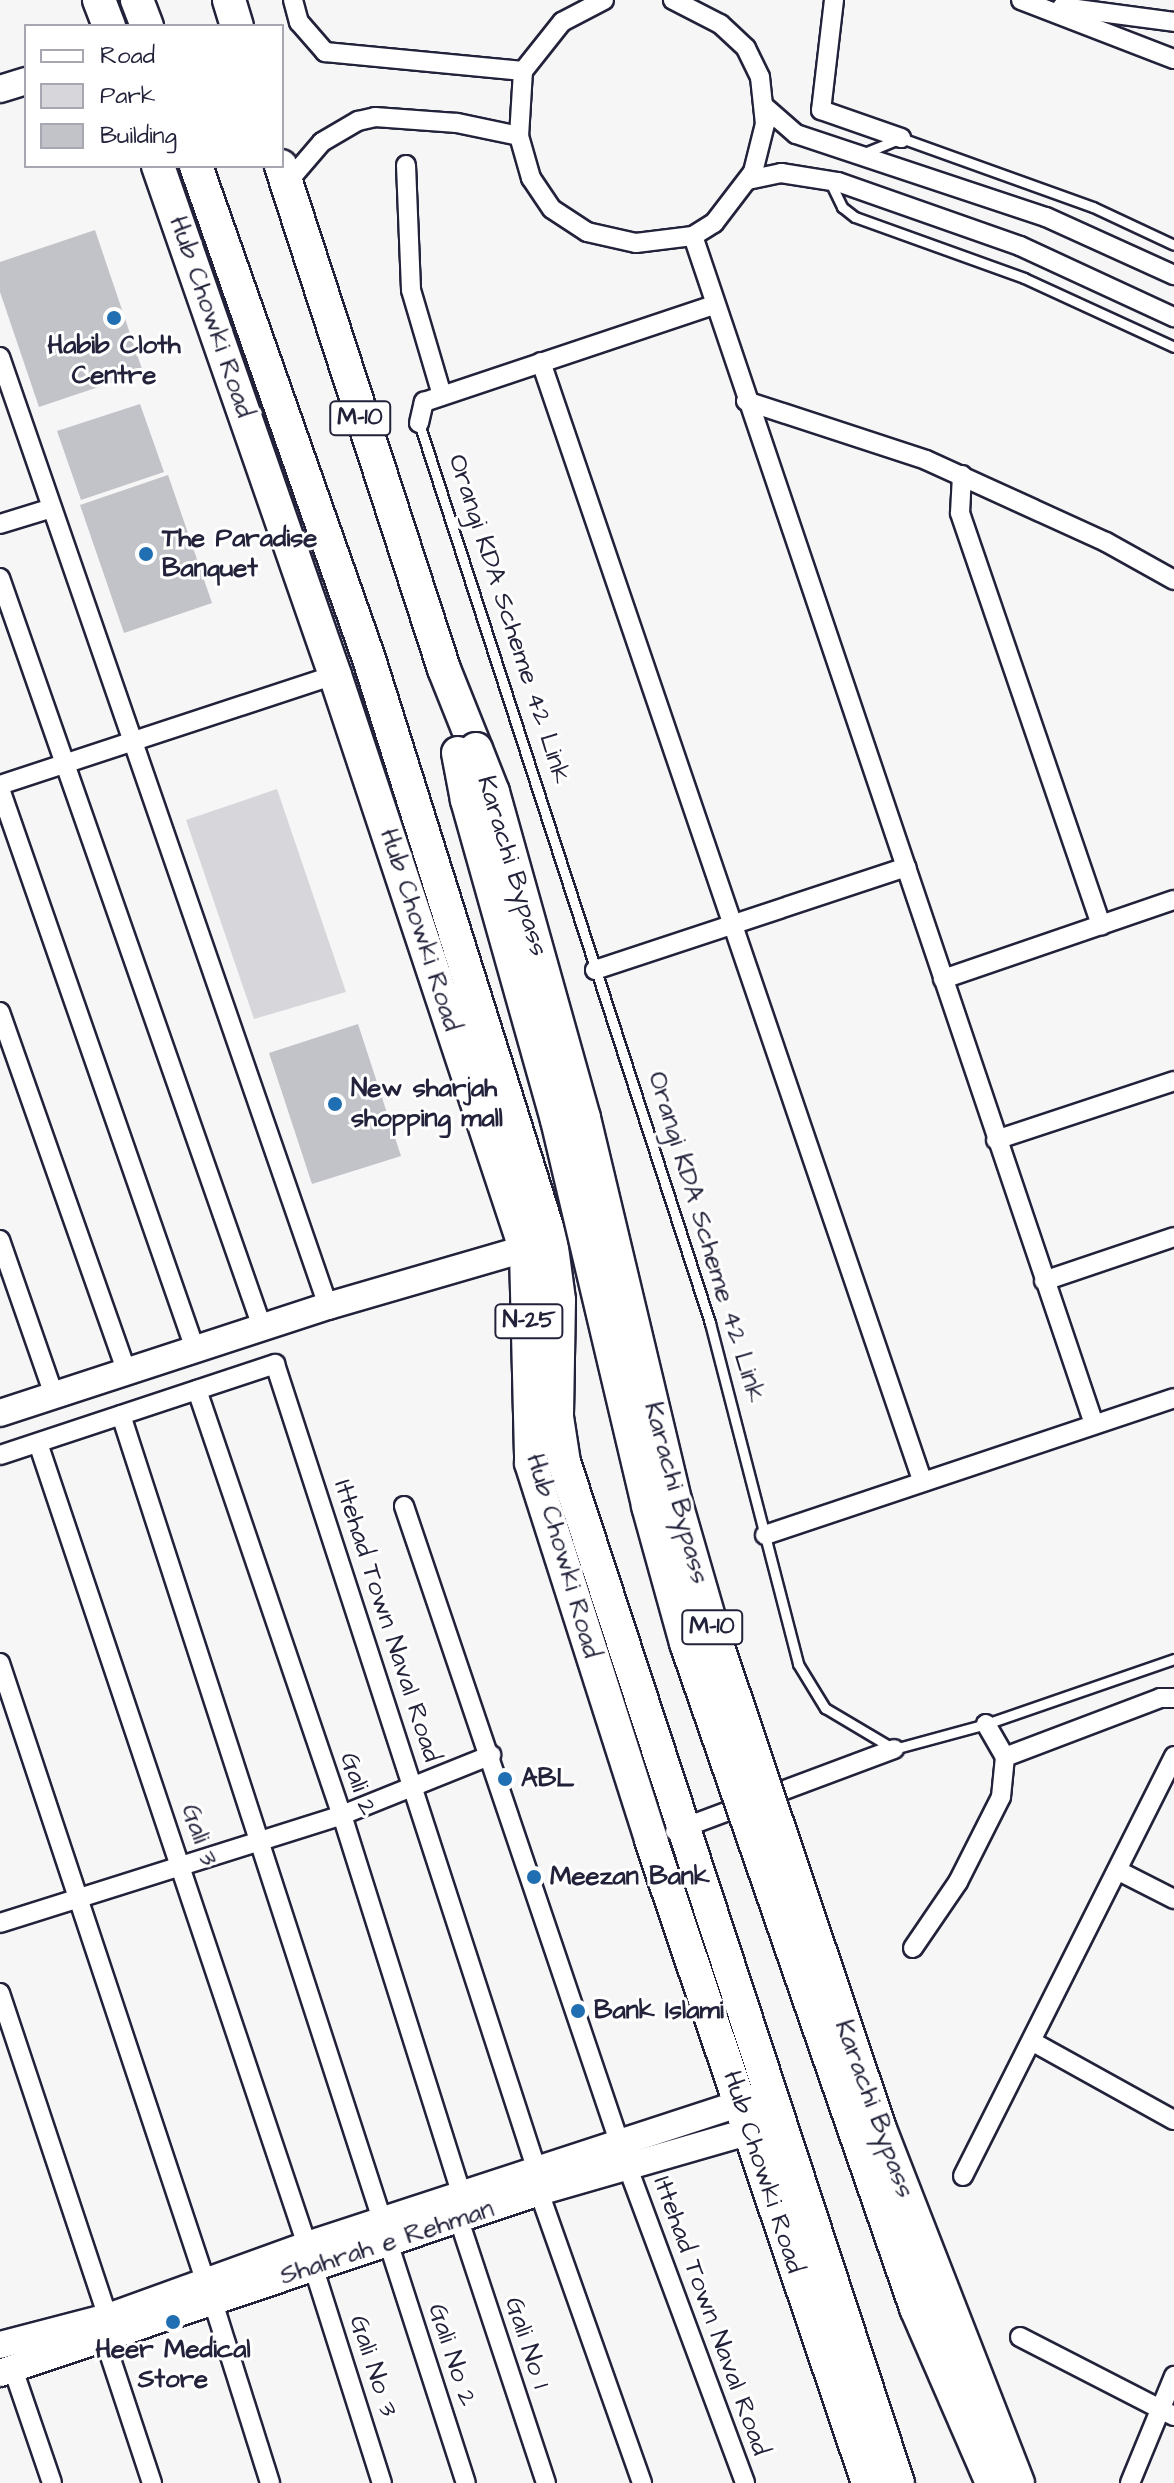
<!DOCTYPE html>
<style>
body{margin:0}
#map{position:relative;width:1174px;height:2483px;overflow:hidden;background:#f6f6f7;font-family:"Architects Daughter",sans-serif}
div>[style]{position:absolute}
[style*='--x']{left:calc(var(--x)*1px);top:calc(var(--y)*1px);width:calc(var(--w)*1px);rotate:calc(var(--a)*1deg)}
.green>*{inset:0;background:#d7d7db}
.building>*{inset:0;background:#c2c2c9}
.roads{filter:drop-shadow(2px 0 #22223b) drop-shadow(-2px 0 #22223b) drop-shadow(0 2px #22223b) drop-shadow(0 -2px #22223b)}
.lane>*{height:9px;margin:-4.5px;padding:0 4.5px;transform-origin:4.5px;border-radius:4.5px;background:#fff}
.street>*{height:18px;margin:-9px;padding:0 9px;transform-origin:9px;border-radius:9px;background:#fff}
.secondary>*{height:26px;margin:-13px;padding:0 13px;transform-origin:13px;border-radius:13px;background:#fff}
.highway>*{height:32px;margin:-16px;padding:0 16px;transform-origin:16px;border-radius:16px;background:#fff}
.bridges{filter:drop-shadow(2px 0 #22223b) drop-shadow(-2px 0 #22223b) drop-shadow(0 2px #22223b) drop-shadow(0 -2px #22223b)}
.highway-bridge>*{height:32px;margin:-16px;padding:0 16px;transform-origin:16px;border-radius:16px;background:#fff}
.dots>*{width:22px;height:22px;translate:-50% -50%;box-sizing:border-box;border:4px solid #fff;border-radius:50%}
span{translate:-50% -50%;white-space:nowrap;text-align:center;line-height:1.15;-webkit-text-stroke:6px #fff;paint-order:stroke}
.shield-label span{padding:2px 6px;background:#fff;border:2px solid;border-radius:6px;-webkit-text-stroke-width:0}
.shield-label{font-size:24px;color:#22223b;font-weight:700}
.street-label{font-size:26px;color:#22223b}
.poi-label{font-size:26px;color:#22223b;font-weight:700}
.left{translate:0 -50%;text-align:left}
.legend{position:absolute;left:24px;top:24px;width:260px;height:144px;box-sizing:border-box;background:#fff;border:2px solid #a7a7b1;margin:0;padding:10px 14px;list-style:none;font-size:24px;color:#22223b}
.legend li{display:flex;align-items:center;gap:16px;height:40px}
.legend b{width:40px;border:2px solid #a7a7b1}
</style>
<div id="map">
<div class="green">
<i style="clip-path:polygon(277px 789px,346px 992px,254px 1019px,186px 820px)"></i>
</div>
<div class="building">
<i style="clip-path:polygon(95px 230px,143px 372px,39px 407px,0 292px,0 262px)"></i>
<i style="clip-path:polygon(140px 404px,164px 472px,81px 500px,57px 431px)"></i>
<i style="clip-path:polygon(168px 475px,212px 603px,124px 633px,80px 505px)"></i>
<i style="clip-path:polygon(358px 1024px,401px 1156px,312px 1184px,269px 1053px)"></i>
</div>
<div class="roads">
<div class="lane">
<i style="--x:862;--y:154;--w:42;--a:-22.3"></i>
<i style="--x:901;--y:138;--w:204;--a:19.8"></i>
<i style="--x:1093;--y:207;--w:89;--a:25.1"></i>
<i style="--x:830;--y:182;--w:28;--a:64"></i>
<i style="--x:842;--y:207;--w:16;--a:38"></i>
<i style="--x:855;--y:217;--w:180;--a:19.8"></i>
<i style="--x:1024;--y:278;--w:165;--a:24.7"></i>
<i style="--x:419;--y:423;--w:946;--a:72.08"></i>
<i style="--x:710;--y:1323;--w:352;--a:75.5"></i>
<i style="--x:798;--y:1664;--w:52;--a:58.5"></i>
<i style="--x:825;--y:1708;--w:80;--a:30.7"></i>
<i style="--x:894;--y:1749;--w:95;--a:-15.2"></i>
<i style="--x:986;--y:1724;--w:199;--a:-19.1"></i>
</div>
<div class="street">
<i style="--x:293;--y:0;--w:23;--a:75"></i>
<i style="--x:299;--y:22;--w:40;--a:49"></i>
<i style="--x:325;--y:52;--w:199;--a:5.5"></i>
<i style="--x:604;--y:0;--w:47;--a:152.4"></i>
<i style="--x:562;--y:22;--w:63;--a:128.5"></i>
<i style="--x:523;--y:71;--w:65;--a:93.5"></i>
<i style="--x:519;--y:136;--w:44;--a:74.1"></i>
<i style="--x:531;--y:178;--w:37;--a:56"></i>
<i style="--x:552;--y:209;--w:42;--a:33.3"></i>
<i style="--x:587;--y:232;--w:50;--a:12.7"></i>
<i style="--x:636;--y:243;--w:57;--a:-7"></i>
<i style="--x:693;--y:236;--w:25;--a:-32"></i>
<i style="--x:714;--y:223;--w:64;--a:-52.6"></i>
<i style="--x:753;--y:172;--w:49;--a:-76"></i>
<i style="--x:765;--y:124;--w:47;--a:-96.1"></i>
<i style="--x:760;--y:77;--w:32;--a:-116"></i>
<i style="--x:746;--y:48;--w:35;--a:-137"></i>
<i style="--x:720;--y:24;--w:53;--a:-152.9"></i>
<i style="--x:834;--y:0;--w:111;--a:96.7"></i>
<i style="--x:821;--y:110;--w:85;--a:19.3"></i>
<i style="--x:1021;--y:0;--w:164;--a:21.1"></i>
<i style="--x:1062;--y:7;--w:113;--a:7.6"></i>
<i style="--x:765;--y:107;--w:41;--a:41.1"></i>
<i style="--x:796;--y:134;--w:263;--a:18.4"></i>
<i style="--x:1046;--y:217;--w:141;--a:24.4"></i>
<i style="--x:406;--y:165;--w:125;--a:87.7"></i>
<i style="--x:411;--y:290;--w:109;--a:73.6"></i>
<i style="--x:748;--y:180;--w:34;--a:-12"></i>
<i style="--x:781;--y:173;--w:58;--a:9"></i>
<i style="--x:838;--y:182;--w:193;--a:19.4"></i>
<i style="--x:1020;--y:246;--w:170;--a:24.8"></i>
<i style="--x:286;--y:184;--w:55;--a:-49.4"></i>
<i style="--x:322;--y:142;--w:42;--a:-30.3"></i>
<i style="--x:358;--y:121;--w:17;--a:-13"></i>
<i style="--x:375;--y:117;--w:82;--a:4.2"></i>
<i style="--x:457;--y:123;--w:63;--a:11.8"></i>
<i style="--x:693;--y:236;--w:1254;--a:71.35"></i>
<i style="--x:0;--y:357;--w:1004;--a:70.93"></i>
<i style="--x:541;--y:362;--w:1181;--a:71.18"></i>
<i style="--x:746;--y:401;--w:189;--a:18.1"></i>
<i style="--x:926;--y:460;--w:198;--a:24.5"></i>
<i style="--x:1106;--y:542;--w:78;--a:29.2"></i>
<i style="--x:419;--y:423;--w:22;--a:-77"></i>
<i style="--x:424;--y:402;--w:306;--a:-18.5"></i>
<i style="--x:962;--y:475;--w:38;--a:93"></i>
<i style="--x:960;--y:513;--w:436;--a:71.1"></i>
<i style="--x:0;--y:524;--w:54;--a:-17.1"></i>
<i style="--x:0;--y:578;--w:794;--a:70.72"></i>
<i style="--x:0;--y:785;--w:353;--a:-18.2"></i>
<i style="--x:0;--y:789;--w:593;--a:70.8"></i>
<i style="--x:595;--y:970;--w:328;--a:-18.3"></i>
<i style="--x:943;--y:979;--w:244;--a:-18.9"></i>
<i style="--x:0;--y:1012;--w:382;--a:70.6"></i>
<i style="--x:996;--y:1140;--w:188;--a:-18.3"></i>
<i style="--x:0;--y:1240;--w:164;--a:70.8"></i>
<i style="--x:1044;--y:1281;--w:137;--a:-18.7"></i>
<i style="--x:197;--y:1390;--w:449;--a:71.2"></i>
<i style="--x:342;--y:1815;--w:399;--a:72.5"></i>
<i style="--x:121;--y:1415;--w:849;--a:72.03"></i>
<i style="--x:38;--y:1443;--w:846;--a:71.46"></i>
<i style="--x:0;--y:1455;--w:290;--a:-18.3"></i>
<i style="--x:275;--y:1364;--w:848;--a:72.01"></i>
<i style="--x:404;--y:1506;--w:699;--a:71.31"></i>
<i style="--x:628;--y:2168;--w:336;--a:69.6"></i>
<i style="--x:765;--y:1535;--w:431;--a:-18.5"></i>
<i style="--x:0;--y:1663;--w:653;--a:71.62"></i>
<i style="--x:1005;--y:1757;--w:166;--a:-20.8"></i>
<i style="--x:1160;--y:1698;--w:14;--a:0"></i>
<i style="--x:675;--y:1831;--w:234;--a:-20.5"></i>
<i style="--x:1119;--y:1871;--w:62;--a:27"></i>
<i style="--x:0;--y:1923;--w:359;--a:-17.5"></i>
<i style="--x:342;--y:1815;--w:161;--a:-21.9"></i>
<i style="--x:913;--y:1948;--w:80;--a:-55.7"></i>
<i style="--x:958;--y:1882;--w:95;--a:-63.2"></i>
<i style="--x:1001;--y:1797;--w:40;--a:-84.3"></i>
<i style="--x:1005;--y:1757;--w:38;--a:-120"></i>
<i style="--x:0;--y:1993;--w:342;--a:71.6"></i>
<i style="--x:1033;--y:2042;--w:161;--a:29"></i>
<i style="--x:963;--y:2176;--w:470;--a:-63.3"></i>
<i style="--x:539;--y:2192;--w:309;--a:70.5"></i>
<i style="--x:459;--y:2220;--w:277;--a:71.7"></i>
<i style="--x:388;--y:2242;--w:253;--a:72.1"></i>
<i style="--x:313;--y:2266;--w:228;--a:72.4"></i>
<i style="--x:213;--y:2302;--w:190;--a:72.5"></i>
<i style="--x:1020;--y:2337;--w:173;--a:27.2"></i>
<i style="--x:105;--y:2341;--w:150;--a:71.7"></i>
<i style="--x:13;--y:2369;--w:120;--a:71.1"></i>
<i style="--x:1130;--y:2483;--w:116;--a:-67.6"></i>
</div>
<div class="secondary">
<i style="--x:0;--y:89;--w:27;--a:-17"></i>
<i style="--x:0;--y:1413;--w:345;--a:-18.1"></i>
<i style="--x:328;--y:1306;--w:223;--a:-16.2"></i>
<i style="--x:0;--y:2345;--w:112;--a:-14.5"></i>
<i style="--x:108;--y:2317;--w:212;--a:-19.9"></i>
<i style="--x:307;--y:2245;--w:473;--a:-18.1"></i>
<i style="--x:0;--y:2373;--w:569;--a:-18.56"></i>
<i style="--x:539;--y:2192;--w:237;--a:-16.1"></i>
</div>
<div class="highway">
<i style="--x:99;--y:0;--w:28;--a:69"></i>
<i style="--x:137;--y:0;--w:28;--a:69"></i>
<i style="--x:229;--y:0;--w:27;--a:73"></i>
<i style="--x:158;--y:166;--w:539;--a:70.83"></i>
<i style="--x:335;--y:675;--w:607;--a:71.65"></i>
<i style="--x:526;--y:1251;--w:212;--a:88.6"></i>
<i style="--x:531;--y:1463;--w:396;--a:72.3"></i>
<i style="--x:651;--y:1840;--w:679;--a:71.35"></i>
<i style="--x:196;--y:166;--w:522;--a:70.66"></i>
<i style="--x:369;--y:659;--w:609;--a:72.61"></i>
<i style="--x:551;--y:1240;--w:61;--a:82.4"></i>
<i style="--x:559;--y:1300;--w:117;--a:91"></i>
<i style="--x:557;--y:1417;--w:46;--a:81.2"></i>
<i style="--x:564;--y:1462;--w:1074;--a:71.89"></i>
<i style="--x:281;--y:166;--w:529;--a:72.04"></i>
<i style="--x:444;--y:669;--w:86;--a:68.2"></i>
</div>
</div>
<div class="bridges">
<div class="highway-bridge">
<i style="--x:476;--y:749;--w:46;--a:68.4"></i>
<i style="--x:493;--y:792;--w:338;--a:74.4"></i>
<i style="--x:584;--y:1118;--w:396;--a:76.6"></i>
<i style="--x:676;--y:1503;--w:141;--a:73.9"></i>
<i style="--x:715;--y:1638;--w:518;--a:71.43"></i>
<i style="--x:880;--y:2129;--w:380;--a:68.7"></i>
<i style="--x:458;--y:753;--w:48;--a:79.2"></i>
<i style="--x:467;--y:800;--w:332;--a:74.3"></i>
<i style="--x:557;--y:1120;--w:397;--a:76.7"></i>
<i style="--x:648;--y:1506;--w:142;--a:74.5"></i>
<i style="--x:686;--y:1643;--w:704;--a:70.92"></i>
<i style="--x:916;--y:2308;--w:191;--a:66.5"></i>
</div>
</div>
<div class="dots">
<i style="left:114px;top:318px;background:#1f6fb2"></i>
<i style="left:146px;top:554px;background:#1f6fb2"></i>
<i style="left:335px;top:1104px;background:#1f6fb2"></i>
<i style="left:505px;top:1779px;background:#1f6fb2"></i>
<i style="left:534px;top:1877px;background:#1f6fb2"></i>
<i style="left:578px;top:2011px;background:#1f6fb2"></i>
<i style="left:173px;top:2322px;background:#1f6fb2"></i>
</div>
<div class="shield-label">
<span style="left:360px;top:418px">M-10</span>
<span style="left:529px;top:1321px">N-25</span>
<span style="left:712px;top:1627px">M-10</span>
</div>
<div class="street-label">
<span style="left:211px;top:317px;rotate:71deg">Hub Chowki Road</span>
<span style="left:509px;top:619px;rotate:72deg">Orangi KDA Scheme 42 Link</span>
<span style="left:512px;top:866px;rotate:73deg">Karachi Bypass</span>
<span style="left:420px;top:930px;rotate:72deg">Hub Chowki Road</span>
<span style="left:706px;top:1237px;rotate:73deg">Orangi KDA Scheme 42 Link</span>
<span style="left:676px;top:1493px;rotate:75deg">Karachi Bypass</span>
<span style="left:563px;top:1556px;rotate:74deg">Hub Chowki Road</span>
<span style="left:387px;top:1621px;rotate:72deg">Ittehad Town Naval Road</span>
<span style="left:358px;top:1784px;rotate:71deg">Gali 2</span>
<span style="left:199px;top:1835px;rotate:71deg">Gali 3</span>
<span style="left:874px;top:2109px;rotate:70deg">Karachi Bypass</span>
<span style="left:763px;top:2172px;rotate:72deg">Hub Chowki Road</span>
<span style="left:387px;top:2243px;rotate:-18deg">Shahrah e Rehman</span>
<span style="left:711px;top:2316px;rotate:70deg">Ittehad Town Naval Road</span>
<span style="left:527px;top:2343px;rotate:72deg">Gali No 1</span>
<span style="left:452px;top:2355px;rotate:72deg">Gali No 2</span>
<span style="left:373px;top:2366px;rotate:72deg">Gali No 3</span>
</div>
<div class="poi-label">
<span style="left:114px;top:361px">Habib Cloth<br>Centre</span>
<span class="left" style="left:162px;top:554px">The Paradise<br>Banquet</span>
<span class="left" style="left:351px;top:1104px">New sharjah<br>shopping mall</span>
<span class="left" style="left:521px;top:1779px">ABL</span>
<span class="left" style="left:550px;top:1877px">Meezan Bank</span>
<span class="left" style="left:594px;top:2011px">Bank Islami</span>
<span style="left:173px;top:2365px">Heer Medical<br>Store</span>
</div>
<ul class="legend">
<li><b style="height:10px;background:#fff"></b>Road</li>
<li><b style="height:22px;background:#d7d7db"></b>Park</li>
<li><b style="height:22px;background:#c2c2c9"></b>Building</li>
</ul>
</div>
